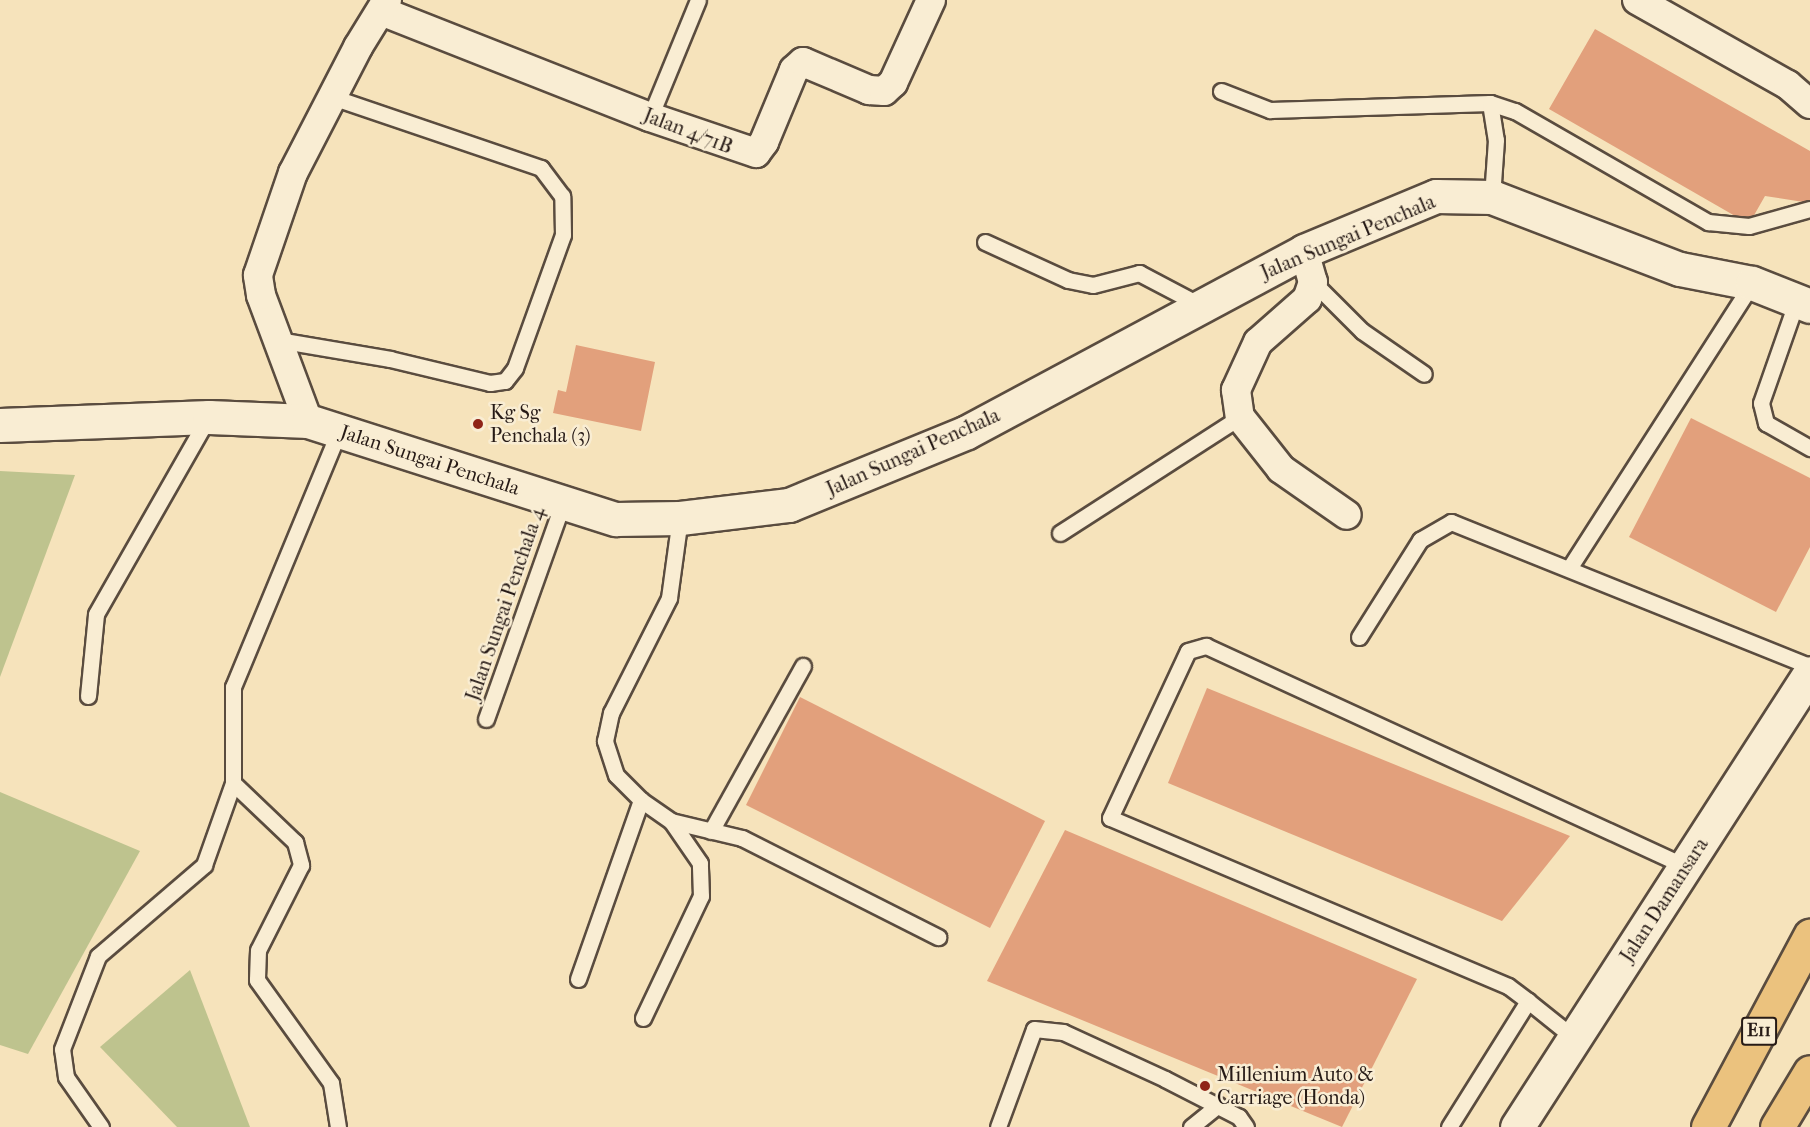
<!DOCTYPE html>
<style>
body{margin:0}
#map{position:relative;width:1810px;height:1127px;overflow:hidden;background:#f6e3bb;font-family:"IM FELL French Canon",serif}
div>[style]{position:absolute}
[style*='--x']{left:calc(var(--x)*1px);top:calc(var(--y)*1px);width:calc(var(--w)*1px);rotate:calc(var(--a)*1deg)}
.green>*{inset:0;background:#bec38e}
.building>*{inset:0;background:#e2a07c}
.roads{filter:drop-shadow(2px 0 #5a4c3f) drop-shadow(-2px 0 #5a4c3f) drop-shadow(0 2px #5a4c3f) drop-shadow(0 -2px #5a4c3f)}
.lane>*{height:15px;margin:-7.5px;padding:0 7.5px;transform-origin:7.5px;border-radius:7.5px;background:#f9edd3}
.street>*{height:28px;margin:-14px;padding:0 14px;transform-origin:14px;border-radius:14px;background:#f9edd3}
.secondary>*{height:33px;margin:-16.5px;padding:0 16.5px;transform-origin:16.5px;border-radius:16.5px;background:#f9edd3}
.highway>*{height:33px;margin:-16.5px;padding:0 16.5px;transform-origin:16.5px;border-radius:16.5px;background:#ebc27e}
.dots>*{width:16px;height:16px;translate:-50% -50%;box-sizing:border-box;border:3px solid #f9edd3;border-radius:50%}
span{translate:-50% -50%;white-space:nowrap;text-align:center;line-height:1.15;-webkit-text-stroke:5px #f9edd3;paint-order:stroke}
.shield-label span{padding:2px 4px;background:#f9edd3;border:2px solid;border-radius:4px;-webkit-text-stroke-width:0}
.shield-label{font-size:18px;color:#261a16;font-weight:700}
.street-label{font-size:20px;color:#261a16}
.poi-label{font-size:20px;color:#261a16}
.left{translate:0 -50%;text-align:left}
</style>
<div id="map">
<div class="green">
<i style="clip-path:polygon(0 471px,75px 475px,0 677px)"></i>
<i style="clip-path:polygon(0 792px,140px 851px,28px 1054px,0 1045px)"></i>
<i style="clip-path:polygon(190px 970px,250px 1127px,177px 1127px,100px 1047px)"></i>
</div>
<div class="building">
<i style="clip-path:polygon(1595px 29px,1810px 151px,1810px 203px,1765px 196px,1749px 224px,1549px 109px)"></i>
<i style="clip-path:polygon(576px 345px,655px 362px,641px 431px,553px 413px,558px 390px,566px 392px)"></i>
<i style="clip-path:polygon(1691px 418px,1810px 478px,1810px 547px,1776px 612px,1629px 537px)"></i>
<i style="clip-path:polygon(1207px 688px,1570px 836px,1502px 921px,1168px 783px)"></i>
<i style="clip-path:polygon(800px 697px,1045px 821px,990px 928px,746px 805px)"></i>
<i style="clip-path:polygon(1065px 830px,1417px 979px,1342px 1127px,987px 981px)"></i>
</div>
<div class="roads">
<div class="lane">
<i style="--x:1221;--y:91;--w:53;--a:21.2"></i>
<i style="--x:1270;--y:110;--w:220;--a:-1.8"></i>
<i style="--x:1490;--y:103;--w:37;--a:81"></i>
<i style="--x:1496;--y:140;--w:57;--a:94"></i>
<i style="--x:1490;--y:103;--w:26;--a:18"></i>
<i style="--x:1515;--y:111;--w:223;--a:29.9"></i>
<i style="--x:1708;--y:222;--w:41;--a:5.6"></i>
<i style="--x:1749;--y:226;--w:63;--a:-15.6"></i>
<i style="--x:650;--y:117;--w:126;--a:-67.7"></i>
<i style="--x:985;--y:242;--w:91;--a:24.6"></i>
<i style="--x:1068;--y:280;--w:25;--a:11"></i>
<i style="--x:1093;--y:285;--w:48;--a:-14.6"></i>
<i style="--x:1139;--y:273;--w:69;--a:27.7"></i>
<i style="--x:1313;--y:282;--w:69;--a:45"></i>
<i style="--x:1362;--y:331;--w:75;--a:34.7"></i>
<i style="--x:1797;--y:300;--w:109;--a:109.3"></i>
<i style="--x:1761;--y:403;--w:21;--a:76"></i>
<i style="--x:1766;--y:423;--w:51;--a:29.6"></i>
<i style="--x:278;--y:340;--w:114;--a:9.6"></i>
<i style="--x:390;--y:359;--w:103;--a:13.5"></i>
<i style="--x:490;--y:383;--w:15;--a:-8"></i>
<i style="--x:505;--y:381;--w:16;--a:-52"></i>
<i style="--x:515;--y:368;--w:141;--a:-70.2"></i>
<i style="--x:563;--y:235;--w:39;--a:-91"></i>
<i style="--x:562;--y:196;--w:35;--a:-127"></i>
<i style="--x:541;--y:168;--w:221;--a:-161.2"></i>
<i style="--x:1060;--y:533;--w:214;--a:-32.8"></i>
<i style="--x:1570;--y:567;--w:337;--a:-57.3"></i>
<i style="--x:1359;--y:637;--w:115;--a:-57.8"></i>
<i style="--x:1420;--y:540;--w:36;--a:-30"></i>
<i style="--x:1451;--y:522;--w:387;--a:21.9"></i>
<i style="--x:88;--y:696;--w:82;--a:-84.4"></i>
<i style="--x:96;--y:614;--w:226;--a:-60.3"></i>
<i style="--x:486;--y:719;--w:229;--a:-70.4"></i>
<i style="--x:233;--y:783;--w:86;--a:43.6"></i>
<i style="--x:295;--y:842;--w:24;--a:75"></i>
<i style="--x:301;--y:865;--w:95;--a:116.8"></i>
<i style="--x:258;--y:950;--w:30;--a:92"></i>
<i style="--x:257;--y:980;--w:127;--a:54.3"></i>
<i style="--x:331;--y:1083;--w:45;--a:81"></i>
<i style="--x:671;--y:821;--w:73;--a:13.5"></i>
<i style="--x:742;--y:838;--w:220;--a:26.8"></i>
<i style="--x:711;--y:831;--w:189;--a:-60.9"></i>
<i style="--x:578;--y:979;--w:190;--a:-70.6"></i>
<i style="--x:1528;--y:1001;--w:25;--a:-143"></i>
<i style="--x:1508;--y:986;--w:432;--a:-157.1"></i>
<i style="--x:1110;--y:818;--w:184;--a:-65"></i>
<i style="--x:1188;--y:651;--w:19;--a:-16"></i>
<i style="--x:1206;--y:646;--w:527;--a:24.67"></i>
<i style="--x:643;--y:1018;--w:135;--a:-64.6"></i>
<i style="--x:701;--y:896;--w:33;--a:-92"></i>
<i style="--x:700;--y:863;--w:51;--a:-124.6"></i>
<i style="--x:671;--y:821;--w:37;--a:-145"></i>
<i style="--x:641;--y:800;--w:35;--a:-135"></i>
<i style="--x:616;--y:775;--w:36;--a:-108"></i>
<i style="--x:605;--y:741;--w:29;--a:-78"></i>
<i style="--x:611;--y:713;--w:129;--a:-63.2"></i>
<i style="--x:669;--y:598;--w:81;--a:-82.2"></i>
<i style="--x:101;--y:1127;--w:61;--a:-125"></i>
<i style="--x:66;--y:1077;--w:28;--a:-98"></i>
<i style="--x:62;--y:1049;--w:100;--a:-68.8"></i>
<i style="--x:98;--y:956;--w:140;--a:-40.6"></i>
<i style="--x:204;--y:865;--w:87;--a:-70.5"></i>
<i style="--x:233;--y:783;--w:96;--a:-90"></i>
<i style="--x:233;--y:687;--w:277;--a:-67.5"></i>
<i style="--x:998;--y:1127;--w:104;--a:-69.8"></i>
<i style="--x:1034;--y:1029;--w:29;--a:6"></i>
<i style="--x:1063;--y:1032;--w:112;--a:24.7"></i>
<i style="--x:1165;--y:1079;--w:83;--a:27.2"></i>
<i style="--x:1239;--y:1117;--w:12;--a:55"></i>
<i style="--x:1191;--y:1127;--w:35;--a:-39"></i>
<i style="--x:1449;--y:1127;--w:149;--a:-57.9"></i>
<i style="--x:1528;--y:1001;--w:59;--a:38.8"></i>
</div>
<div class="street">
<i style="--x:1637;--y:0;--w:173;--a:29.4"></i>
<i style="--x:1788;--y:85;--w:29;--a:41"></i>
<i style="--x:381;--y:11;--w:289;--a:21.5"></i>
<i style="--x:650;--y:117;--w:112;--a:18.8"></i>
<i style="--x:756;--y:153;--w:14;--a:-54"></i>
<i style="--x:764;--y:142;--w:78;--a:-67.4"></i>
<i style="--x:794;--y:70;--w:12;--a:-42"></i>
<i style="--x:803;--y:62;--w:72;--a:23"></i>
<i style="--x:869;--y:90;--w:15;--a:4"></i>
<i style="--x:884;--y:91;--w:12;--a:-42"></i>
<i style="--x:893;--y:83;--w:91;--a:-65.4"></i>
<i style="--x:1304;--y:251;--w:32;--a:74"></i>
<i style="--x:1313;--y:282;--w:18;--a:109"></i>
<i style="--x:1307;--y:299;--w:65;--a:138.7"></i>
<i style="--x:1258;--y:342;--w:53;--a:114.6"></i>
<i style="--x:1236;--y:390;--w:27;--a:82"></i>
<i style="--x:1240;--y:417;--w:66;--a:51.7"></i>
<i style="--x:1281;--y:469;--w:80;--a:34.9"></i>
<i style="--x:308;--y:421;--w:134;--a:-110.5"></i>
<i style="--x:261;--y:295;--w:20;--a:-99"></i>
<i style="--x:258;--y:275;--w:108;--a:-71.1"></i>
<i style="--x:293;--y:173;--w:142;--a:-62.7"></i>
<i style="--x:358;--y:47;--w:55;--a:-58.3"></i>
</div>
<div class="secondary">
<i style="--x:0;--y:425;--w:209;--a:-2.2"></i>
<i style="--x:209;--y:417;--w:99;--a:2.3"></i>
<i style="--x:308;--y:421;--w:323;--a:17.7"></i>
<i style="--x:616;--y:519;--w:64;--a:-0.9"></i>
<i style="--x:680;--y:518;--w:110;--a:-6.8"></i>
<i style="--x:789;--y:505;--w:192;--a:-22.3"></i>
<i style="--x:967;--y:432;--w:383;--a:-28.2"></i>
<i style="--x:1304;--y:251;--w:143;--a:-22.6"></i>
<i style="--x:1436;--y:196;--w:56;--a:1"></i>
<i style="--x:1492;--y:197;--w:201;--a:21"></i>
<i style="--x:1680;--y:269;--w:73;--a:11"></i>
<i style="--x:1752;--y:283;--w:62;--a:21.6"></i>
<i style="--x:1517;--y:1127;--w:540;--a:-57.16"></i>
</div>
<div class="highway">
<i style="--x:1708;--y:1127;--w:217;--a:-61.9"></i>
<i style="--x:1777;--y:1127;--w:64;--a:-59"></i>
</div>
</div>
<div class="dots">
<i style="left:478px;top:424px;background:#8f2418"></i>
<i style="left:1205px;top:1086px;background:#8f2418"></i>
</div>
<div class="shield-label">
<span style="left:1759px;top:1031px">E11</span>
</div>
<div class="street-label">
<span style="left:688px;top:131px;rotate:21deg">Jalan 4/71B</span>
<span style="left:1348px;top:237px;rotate:-23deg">Jalan Sungai Penchala</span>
<span style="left:913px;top:452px;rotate:-24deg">Jalan Sungai Penchala</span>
<span style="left:430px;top:460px;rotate:18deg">Jalan Sungai Penchala</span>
<span style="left:505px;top:604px;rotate:-71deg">Jalan Sungai Penchala 4</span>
<span style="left:1664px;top:900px;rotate:-57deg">Jalan Damansara</span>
</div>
<div class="poi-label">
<span class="left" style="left:490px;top:424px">Kg Sg<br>Penchala (3)</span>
<span class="left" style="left:1217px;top:1086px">Millenium Auto &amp;<br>Carriage (Honda)</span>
</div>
</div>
